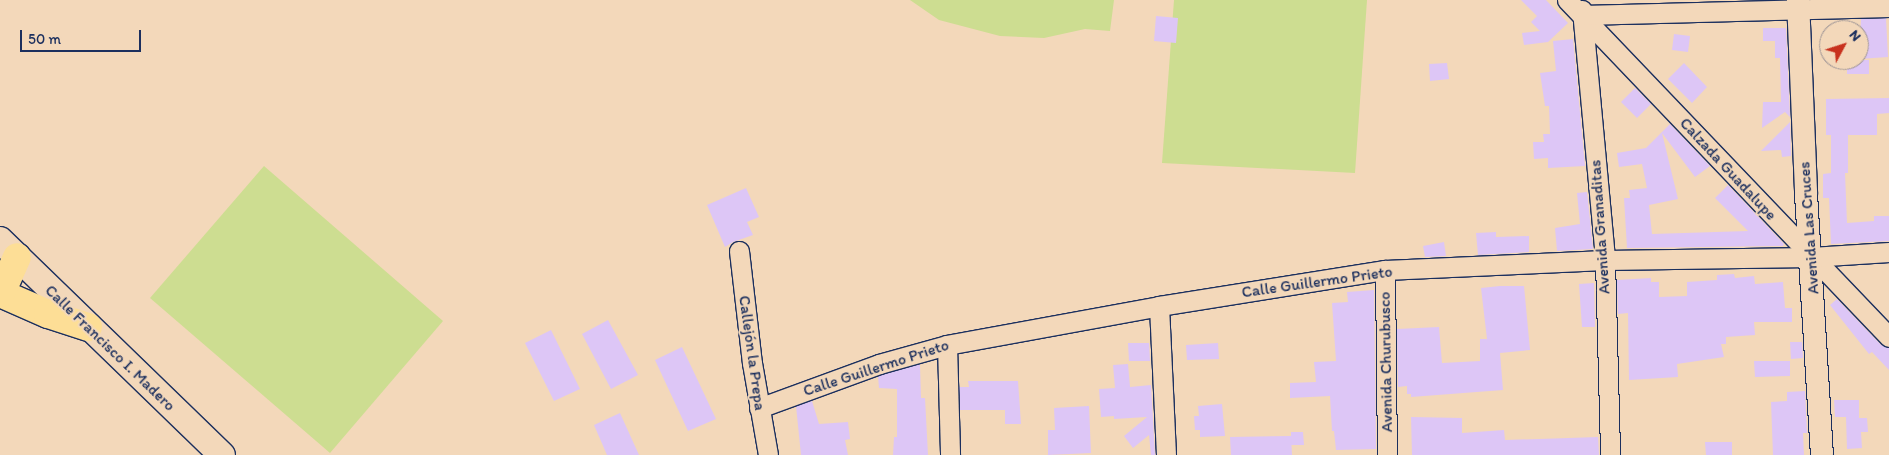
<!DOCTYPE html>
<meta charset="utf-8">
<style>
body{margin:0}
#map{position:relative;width:1889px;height:455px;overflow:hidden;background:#f3d8ba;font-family:Itim,sans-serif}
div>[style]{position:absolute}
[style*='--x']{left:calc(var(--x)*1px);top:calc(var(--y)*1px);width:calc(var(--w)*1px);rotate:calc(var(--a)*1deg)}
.green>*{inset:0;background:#cddd91}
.building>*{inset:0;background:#ddc6f6}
.roads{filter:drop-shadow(1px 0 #1b2f5e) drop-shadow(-1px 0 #1b2f5e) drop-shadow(0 1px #1b2f5e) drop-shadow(0 -1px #1b2f5e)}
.minor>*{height:19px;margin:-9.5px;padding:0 9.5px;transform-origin:9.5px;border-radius:9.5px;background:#f3d8ba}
.tertiary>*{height:22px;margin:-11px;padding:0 11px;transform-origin:11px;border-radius:11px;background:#f3d8ba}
.secondary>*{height:26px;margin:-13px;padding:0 13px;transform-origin:13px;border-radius:13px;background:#f3d8ba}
.trunk>*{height:28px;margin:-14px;padding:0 14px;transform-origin:14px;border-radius:14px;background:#fdde96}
span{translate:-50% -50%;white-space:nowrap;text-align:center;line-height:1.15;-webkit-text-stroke:4px #f3d8ba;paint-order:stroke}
.street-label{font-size:16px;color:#1b2f5e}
.north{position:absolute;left:1819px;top:20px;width:50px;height:50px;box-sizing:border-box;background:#f3d8ba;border:1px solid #9d9495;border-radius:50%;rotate:50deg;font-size:14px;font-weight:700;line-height:20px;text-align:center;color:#1b2f5e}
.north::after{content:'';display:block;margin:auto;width:18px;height:22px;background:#c8321e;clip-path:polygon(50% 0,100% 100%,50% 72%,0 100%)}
.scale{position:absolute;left:20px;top:30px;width:121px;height:22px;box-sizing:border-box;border:2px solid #1b2f5e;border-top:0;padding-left:6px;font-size:15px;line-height:18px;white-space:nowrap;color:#1b2f5e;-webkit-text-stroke:4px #f3d8ba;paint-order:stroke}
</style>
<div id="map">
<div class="green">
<i style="clip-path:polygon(910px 0,1114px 0,1110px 31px,1085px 29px,1044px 38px,1000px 36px,939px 20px)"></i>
<i style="clip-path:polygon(1174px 0,1367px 0,1355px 173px,1162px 163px)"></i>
<i style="clip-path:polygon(264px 166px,443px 321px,330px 453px,150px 298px)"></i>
</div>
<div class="building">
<i style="clip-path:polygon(1521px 0,1546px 0,1568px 23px,1548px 42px,1524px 45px,1522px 33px,1540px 31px,1531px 22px,1537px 16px)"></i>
<i style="clip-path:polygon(1156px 16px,1178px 18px,1176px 43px,1154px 41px)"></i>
<i style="clip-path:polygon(1886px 18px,1888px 57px,1859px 59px,1861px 19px)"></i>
<i style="clip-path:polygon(1763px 28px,1786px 28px,1790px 117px,1785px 112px,1762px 128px,1763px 102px,1781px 102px,1780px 58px,1775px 58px,1775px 41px,1763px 41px)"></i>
<i style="clip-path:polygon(1674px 34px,1690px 36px,1688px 52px,1672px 50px)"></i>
<i style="clip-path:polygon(1573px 39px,1585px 166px,1548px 168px,1548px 158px,1534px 159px,1533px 142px,1544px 142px,1543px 134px,1550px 134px,1549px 106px,1545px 106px,1540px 73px,1556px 71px,1553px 41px)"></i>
<i style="clip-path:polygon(1847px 60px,1869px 60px,1869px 74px,1847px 74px)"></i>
<i style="clip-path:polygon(1447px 63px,1449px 79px,1430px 81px,1429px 64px)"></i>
<i style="clip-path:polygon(1684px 63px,1707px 87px,1692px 103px,1668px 79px)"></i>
<i style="clip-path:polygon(1635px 88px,1651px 104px,1637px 118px,1621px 102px)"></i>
<i style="clip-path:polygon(1889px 98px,1889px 113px,1877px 114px,1877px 135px,1848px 135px,1848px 173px,1845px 173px,1847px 223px,1874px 221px,1874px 216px,1889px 216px,1889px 241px,1831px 244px,1829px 198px,1823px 198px,1823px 174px,1831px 173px,1831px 135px,1826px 135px,1826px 99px)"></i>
<i style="clip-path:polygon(1790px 122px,1791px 156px,1782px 157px,1781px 150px,1761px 151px)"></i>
<i style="clip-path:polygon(1670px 124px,1710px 166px,1695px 177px,1662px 133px,1678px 199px,1649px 205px,1652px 234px,1748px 231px,1715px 198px,1728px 185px,1784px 244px,1783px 246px,1627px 248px,1624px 198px,1630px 198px,1629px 190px,1647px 188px,1642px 164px,1619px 167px,1617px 153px,1646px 148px)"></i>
<i style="clip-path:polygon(746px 188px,759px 217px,747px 222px,753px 235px,733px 242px,725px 247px,707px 205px)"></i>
<i style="clip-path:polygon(1587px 192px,1593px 249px,1557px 251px,1555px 228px,1580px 224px,1577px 193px)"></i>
<i style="clip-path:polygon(1496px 232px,1496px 237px,1529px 236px,1529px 252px,1478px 255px,1476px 233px)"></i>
<i style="clip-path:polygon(1444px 242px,1446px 256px,1425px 257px,1423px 246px)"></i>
<i style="clip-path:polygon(1734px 274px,1735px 278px,1754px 276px,1755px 284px,1783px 282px,1785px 308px,1792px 308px,1792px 322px,1754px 322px,1755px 335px,1726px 337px,1726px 344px,1721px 344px,1724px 357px,1677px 364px,1678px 377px,1629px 380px,1628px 313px,1618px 314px,1617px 280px,1651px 278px,1651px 282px,1659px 282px,1659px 297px,1687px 296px,1687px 282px,1717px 280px,1717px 275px)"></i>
<i style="clip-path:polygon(1594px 283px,1595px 327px,1582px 327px,1579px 284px)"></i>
<i style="clip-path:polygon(1500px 286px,1524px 286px,1530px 350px,1500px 353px,1503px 390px,1411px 397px,1411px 394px,1407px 394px,1407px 386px,1398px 387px,1397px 329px,1439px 327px,1442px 363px,1480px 361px,1480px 339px,1487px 339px,1481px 288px)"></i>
<i style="clip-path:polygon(1374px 290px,1376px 449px,1336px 450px,1334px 431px,1332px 431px,1330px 396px,1290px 398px,1290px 383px,1316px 382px,1314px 362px,1336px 361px,1332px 303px,1348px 302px,1347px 292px)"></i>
<i style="clip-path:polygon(1837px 299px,1881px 345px,1889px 348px,1889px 370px,1872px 352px,1869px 354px,1830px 305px)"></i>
<i style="clip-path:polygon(608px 320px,638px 375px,611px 389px,582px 334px)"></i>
<i style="clip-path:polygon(551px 330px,580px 389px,554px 401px,525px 343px)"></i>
<i style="clip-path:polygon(1790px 342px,1802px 342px,1803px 358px,1791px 359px)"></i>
<i style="clip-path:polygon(1128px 343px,1149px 343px,1150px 361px,1129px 361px)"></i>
<i style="clip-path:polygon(1218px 343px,1219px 359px,1187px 360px,1186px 345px)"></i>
<i style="clip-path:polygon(682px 347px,716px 419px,688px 431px,655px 360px)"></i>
<i style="clip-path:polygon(1754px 361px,1790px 361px,1790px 376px,1755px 377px)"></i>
<i style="clip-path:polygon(1128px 364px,1130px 387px,1151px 385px,1155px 455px,1151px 455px,1149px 435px,1133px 448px,1124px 436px,1147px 417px,1114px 419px,1114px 416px,1101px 417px,1099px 389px,1115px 388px,1113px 365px)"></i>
<i style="clip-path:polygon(916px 365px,920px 365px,921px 398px,925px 398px,928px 455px,893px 455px,894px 437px,897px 437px,897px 389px,879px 388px,878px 376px)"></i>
<i style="clip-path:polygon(968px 381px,1018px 381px,1021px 424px,1005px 424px,1005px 410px,960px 410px,959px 387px,969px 387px)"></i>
<i style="clip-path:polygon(1805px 391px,1807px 433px,1803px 433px,1804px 455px,1773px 455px,1771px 402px,1787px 401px,1787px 392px)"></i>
<i style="clip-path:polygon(1834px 400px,1859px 400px,1859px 418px,1867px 418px,1868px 432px,1861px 432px,1862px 448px,1847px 449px,1846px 417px,1835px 417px)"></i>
<i style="clip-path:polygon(812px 401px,819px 424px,848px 422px,850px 439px,845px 440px,848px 455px,801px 455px,796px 406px)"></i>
<i style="clip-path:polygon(1222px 404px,1225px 436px,1200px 437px,1200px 430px,1195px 430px,1194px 416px,1199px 416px,1198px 406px)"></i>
<i style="clip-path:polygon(1089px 406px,1091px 453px,1048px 455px,1048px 430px,1055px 430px,1054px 408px)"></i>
<i style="clip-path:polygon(620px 413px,639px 455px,607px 455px,594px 425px)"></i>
<i style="clip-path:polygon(1411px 417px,1462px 418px,1462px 433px,1504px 430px,1505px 440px,1598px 437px,1599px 455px,1412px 455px)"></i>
<i style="clip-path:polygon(1291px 432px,1303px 432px,1304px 445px,1291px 445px)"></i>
<i style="clip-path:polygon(1291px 436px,1292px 455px,1231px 455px,1230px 437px)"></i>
<i style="clip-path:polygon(1705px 442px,1732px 442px,1732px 455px,1706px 455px)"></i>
</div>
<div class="roads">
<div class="minor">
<i style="--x:1567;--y:0;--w:466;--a:46.3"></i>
<i style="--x:1582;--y:10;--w:251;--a:84.7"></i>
<i style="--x:1605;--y:260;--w:195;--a:88.5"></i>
<i style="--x:1582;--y:15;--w:307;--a:-1.5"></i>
<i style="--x:739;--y:251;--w:113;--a:83.4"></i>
<i style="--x:752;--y:363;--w:93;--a:80.1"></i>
<i style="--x:1385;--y:270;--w:185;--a:89.4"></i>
<i style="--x:1159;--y:306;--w:149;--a:87.3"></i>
<i style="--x:947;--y:345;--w:110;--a:88.4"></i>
<i style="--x:759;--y:408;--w:128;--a:-20.1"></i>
<i style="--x:879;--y:364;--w:71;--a:-15.6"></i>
<i style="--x:947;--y:345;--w:216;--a:-10.4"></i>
<i style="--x:1159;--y:306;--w:229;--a:-9.1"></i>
<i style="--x:1385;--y:270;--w:220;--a:-2.6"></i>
<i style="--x:1605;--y:260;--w:206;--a:-0.8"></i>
<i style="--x:1811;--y:257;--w:78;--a:-3.7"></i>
</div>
<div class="tertiary">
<i style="--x:1798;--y:0;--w:194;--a:87.6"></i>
<i style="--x:1806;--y:194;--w:261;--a:86.5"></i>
</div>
<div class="secondary">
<i style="--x:0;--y:240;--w:309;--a:44.1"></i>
</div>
<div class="trunk">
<i style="--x:0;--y:293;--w:52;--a:23.6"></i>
<i style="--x:48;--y:314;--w:42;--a:18"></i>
<i style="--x:1;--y:293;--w:39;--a:-66"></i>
</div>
</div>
<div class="street-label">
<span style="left:1728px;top:169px;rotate:47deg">Calzada Guadalupe</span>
<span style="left:1600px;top:227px;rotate:-94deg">Avenida Granaditas</span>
<span style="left:1809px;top:228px;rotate:-94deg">Avenida Las Cruces</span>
<span style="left:1317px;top:282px;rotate:-8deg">Calle Guillermo Prieto</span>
<span style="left:110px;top:348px;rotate:44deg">Calle Francisco I. Madero</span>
<span style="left:752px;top:353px;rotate:82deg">Callejón la Prepa</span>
<span style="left:1386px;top:362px;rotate:-91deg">Avenida Churubusco</span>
<span style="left:876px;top:368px;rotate:-18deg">Calle Guillermo Prieto</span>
</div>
<div class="north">N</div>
<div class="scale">50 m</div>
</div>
